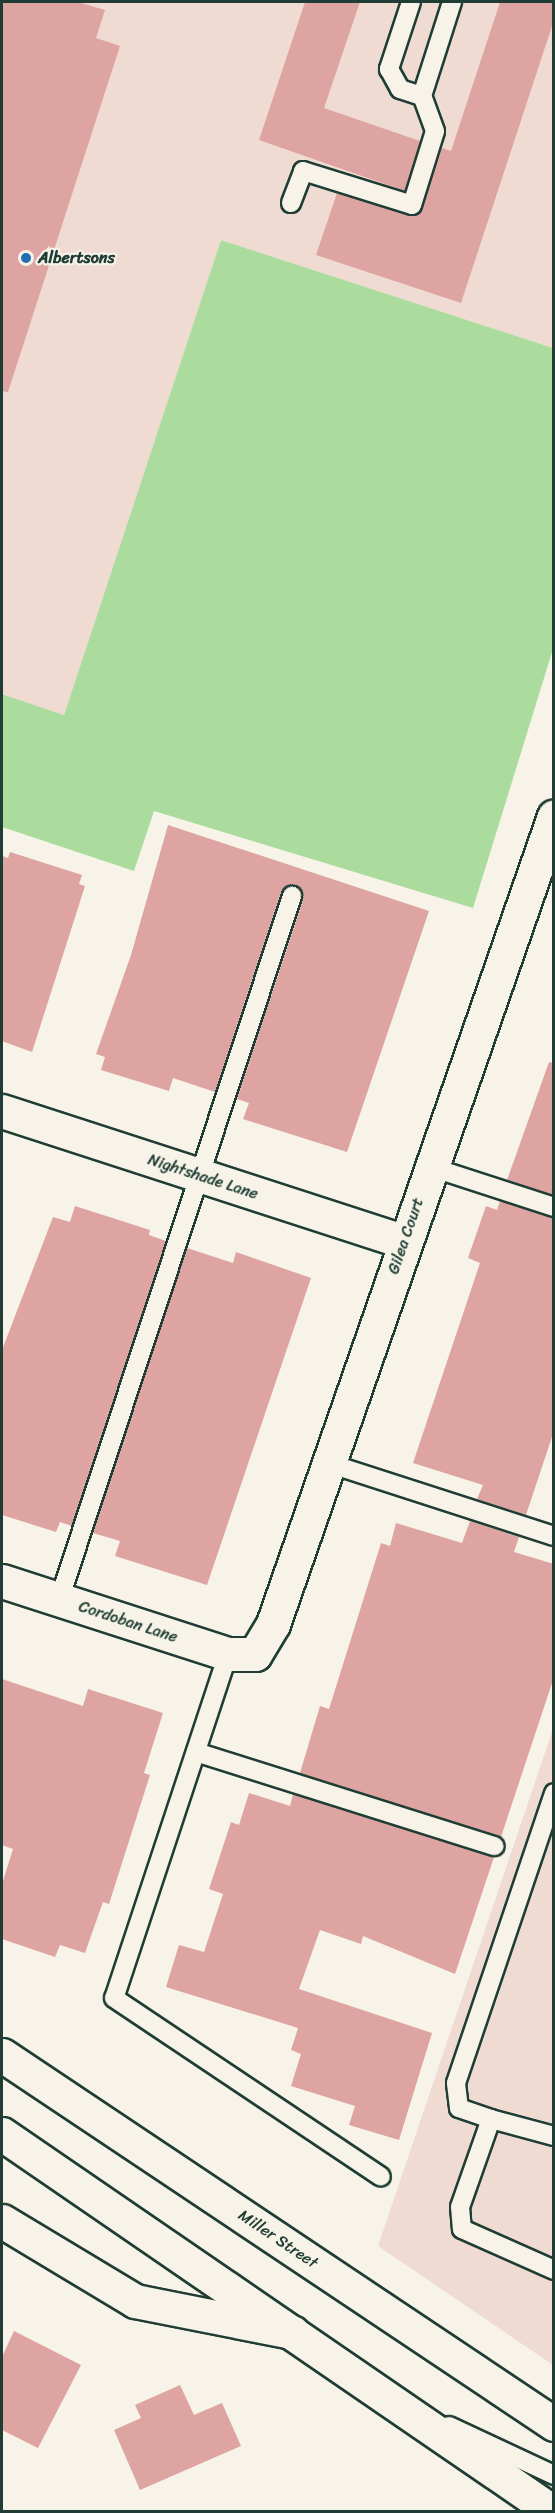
<!DOCTYPE html>
<style>
body{margin:0}
#map{position:relative;width:555px;height:2513px;overflow:hidden;background:#f7f3e8;font-family:Sriracha,sans-serif}
div>[style]{position:absolute}
[style*='--x']{left:calc(var(--x)*1px);top:calc(var(--y)*1px);width:calc(var(--w)*1px);rotate:calc(var(--a)*1deg)}
.built>*{inset:0;background:#f0dbd3}
.green>*{inset:0;background:#abdc9d}
.building>*{inset:0;background:#dea4a1}
.roads{filter:drop-shadow(2px 0 #1f3d34) drop-shadow(-2px 0 #1f3d34) drop-shadow(0 2px #1f3d34) drop-shadow(0 -2px #1f3d34)}
.lane>*{height:18px;margin:-9px;padding:0 9px;transform-origin:9px;border-radius:9px;background:#f7f3e8}
.street>*{height:33px;margin:-16.5px;padding:0 16.5px;transform-origin:16.5px;border-radius:16.5px;background:#f7f3e8}
.secondary>*{height:33px;margin:-16.5px;padding:0 16.5px;transform-origin:16.5px;border-radius:16.5px;background:#f7f3e8}
.dots>*{width:16px;height:16px;translate:-50% -50%;box-sizing:border-box;border:3px solid #f7f3e8;border-radius:50%}
span{translate:-50% -50%;white-space:nowrap;text-align:center;line-height:1.15;-webkit-text-stroke:4.5px #f7f3e8;paint-order:stroke}
.poi-label{font-size:16px;color:#1f3d34;font-weight:700}
.left{translate:0 -50%;text-align:left}
.street-label{font-size:16px;color:#1f3d34}
.frame{position:absolute;inset:0;border:3px solid #1f3d34;pointer-events:none}
</style>
<div id="map">
<div class="built">
<i style="clip-path:polygon(2px 2px,553px 2px,553px 348px,221px 240px,64px 715px,2px 694px)"></i>
<i style="clip-path:polygon(553px 1729px,553px 2365px,378px 2246px)"></i>
</div>
<div class="green">
<i style="clip-path:polygon(221px 240px,553px 348px,553px 649px,473px 908px,154px 811px,134px 871px,2px 827px,2px 694px,64px 715px)"></i>
</div>
<div class="building">
<i style="clip-path:polygon(2px 2px,78px 2px,105px 10px,96px 38px,120px 46px,8px 392px,2px 391px)"></i>
<i style="clip-path:polygon(305px 2px,360px 2px,324px 108px,420px 141px,405px 191px,259px 140px)"></i>
<i style="clip-path:polygon(500px 2px,554px 2px,554px 20px,461px 303px,316px 255px,337px 193px,409px 216px,420px 213px,442px 148px,451px 151px)"></i>
<i style="clip-path:polygon(168px 825px,429px 911px,347px 1152px,243px 1119px,249px 1103px,237px 1099px,303px 900px,296px 886px,281px 892px,215px 1092px,173px 1078px,169px 1091px,101px 1070px,105px 1057px,96px 1054px,131px 955px)"></i>
<i style="clip-path:polygon(10px 852px,82px 875px,79px 884px,85px 886px,32px 1052px,2px 1041px,2px 856px,8px 858px)"></i>
<i style="clip-path:polygon(549px 1062px,554px 1063px,554px 1195px,507px 1180px)"></i>
<i style="clip-path:polygon(500px 1201px,554px 1218px,554px 1431px,526px 1515px,477px 1499px,483px 1485px,413px 1463px,480px 1263px,468px 1258px,486px 1206px,497px 1210px)"></i>
<i style="clip-path:polygon(75px 1206px,150px 1230px,149px 1235px,166px 1241px,72px 1526px,60px 1522px,56px 1532px,2px 1515px,2px 1350px,53px 1217px,70px 1222px)"></i>
<i style="clip-path:polygon(187px 1248px,233px 1263px,236px 1252px,311px 1278px,207px 1585px,115px 1556px,120px 1541px,93px 1533px)"></i>
<i style="clip-path:polygon(470px 1521px,519px 1537px,514px 1552px,554px 1564px,554px 1677px,501px 1837px,300px 1773px,320px 1706px,329px 1709px,381px 1543px,390px 1546px,396px 1523px,462px 1543px)"></i>
<i style="clip-path:polygon(2px 1679px,83px 1706px,88px 1689px,163px 1713px,144px 1773px,150px 1775px,109px 1904px,103px 1902px,85px 1953px,60px 1945px,55px 1957px,2px 1939px,2px 1884px,13px 1849px,2px 1845px)"></i>
<i style="clip-path:polygon(249px 1793px,290px 1806px,293px 1794px,494px 1857px,455px 1974px,363px 1936px,361px 1944px,320px 1930px,299px 1989px,432px 2033px,399px 2140px,349px 2125px,355px 2106px,291px 2086px,301px 2054px,291px 2050px,298px 2028px,166px 1987px,179px 1945px,204px 1952px,223px 1894px,209px 1889px,231px 1822px,239px 1825px)"></i>
<i style="clip-path:polygon(14px 2331px,81px 2365px,38px 2448px,2px 2430px,2px 2357px)"></i>
<i style="clip-path:polygon(180px 2385px,194px 2415px,222px 2403px,241px 2446px,140px 2490px,114px 2430px,141px 2418px,135px 2405px)"></i>
</div>
<div class="roads">
<div class="lane">
<i style="--x:411;--y:2;--w:71;--a:108.2"></i>
<i style="--x:389;--y:69;--w:23;--a:61"></i>
<i style="--x:400;--y:89;--w:23;--a:18"></i>
<i style="--x:291;--y:203;--w:34;--a:-69"></i>
<i style="--x:303;--y:171;--w:114;--a:17.3"></i>
<i style="--x:412;--y:205;--w:77;--a:-72.7"></i>
<i style="--x:435;--y:131;--w:37;--a:-110"></i>
<i style="--x:422;--y:96;--w:99;--a:-72.3"></i>
<i style="--x:431;--y:1167;--w:129;--a:18"></i>
<i style="--x:328;--y:1463;--w:237;--a:17.9"></i>
<i style="--x:59;--y:1600;--w:742;--a:-71.69"></i>
<i style="--x:228;--y:1654;--w:362;--a:108.3"></i>
<i style="--x:114;--y:1998;--w:321;--a:33.8"></i>
<i style="--x:196;--y:1752;--w:313;--a:17.5"></i>
<i style="--x:491;--y:2119;--w:34;--a:-161"></i>
<i style="--x:459;--y:2108;--w:25;--a:-97"></i>
<i style="--x:456;--y:2083;--w:306;--a:-71.3"></i>
<i style="--x:554;--y:2136;--w:65;--a:-164.9"></i>
<i style="--x:491;--y:2119;--w:93;--a:109.4"></i>
<i style="--x:460;--y:2207;--w:22;--a:85"></i>
<i style="--x:462;--y:2229;--w:101;--a:24"></i>
<i style="--x:449;--y:2426;--w:116;--a:25"></i>
</div>
<div class="street">
<i style="--x:2;--y:1111;--w:423;--a:18"></i>
<i style="--x:2;--y:1581;--w:237;--a:17.9"></i>
<i style="--x:228;--y:1654;--w:27;--a:0"></i>
<i style="--x:255;--y:1654;--w:35;--a:-59"></i>
<i style="--x:273;--y:1624;--w:855;--a:-70.82"></i>
<i style="--x:2;--y:2221;--w:155;--a:31"></i>
<i style="--x:135;--y:2301;--w:160;--a:11.2"></i>
</div>
<div class="secondary">
<i style="--x:2;--y:2055;--w:664;--a:33.76"></i>
<i style="--x:2;--y:2134;--w:668;--a:34.45"></i>
</div>
</div>
<div class="dots">
<i style="left:26px;top:258px;background:#1f6fb2"></i>
</div>
<div class="poi-label">
<span class="left" style="left:38px;top:258px">Albertsons</span>
</div>
<div class="street-label">
<span style="left:203px;top:1177px;rotate:18deg">Nightshade Lane</span>
<span style="left:406px;top:1236px;rotate:-71deg">Gilea Court</span>
<span style="left:128px;top:1622px;rotate:18deg">Cordoban Lane</span>
<span style="left:278px;top:2239px;rotate:34deg">Miller Street</span>
</div>
<div class="frame"></div>
</div>
